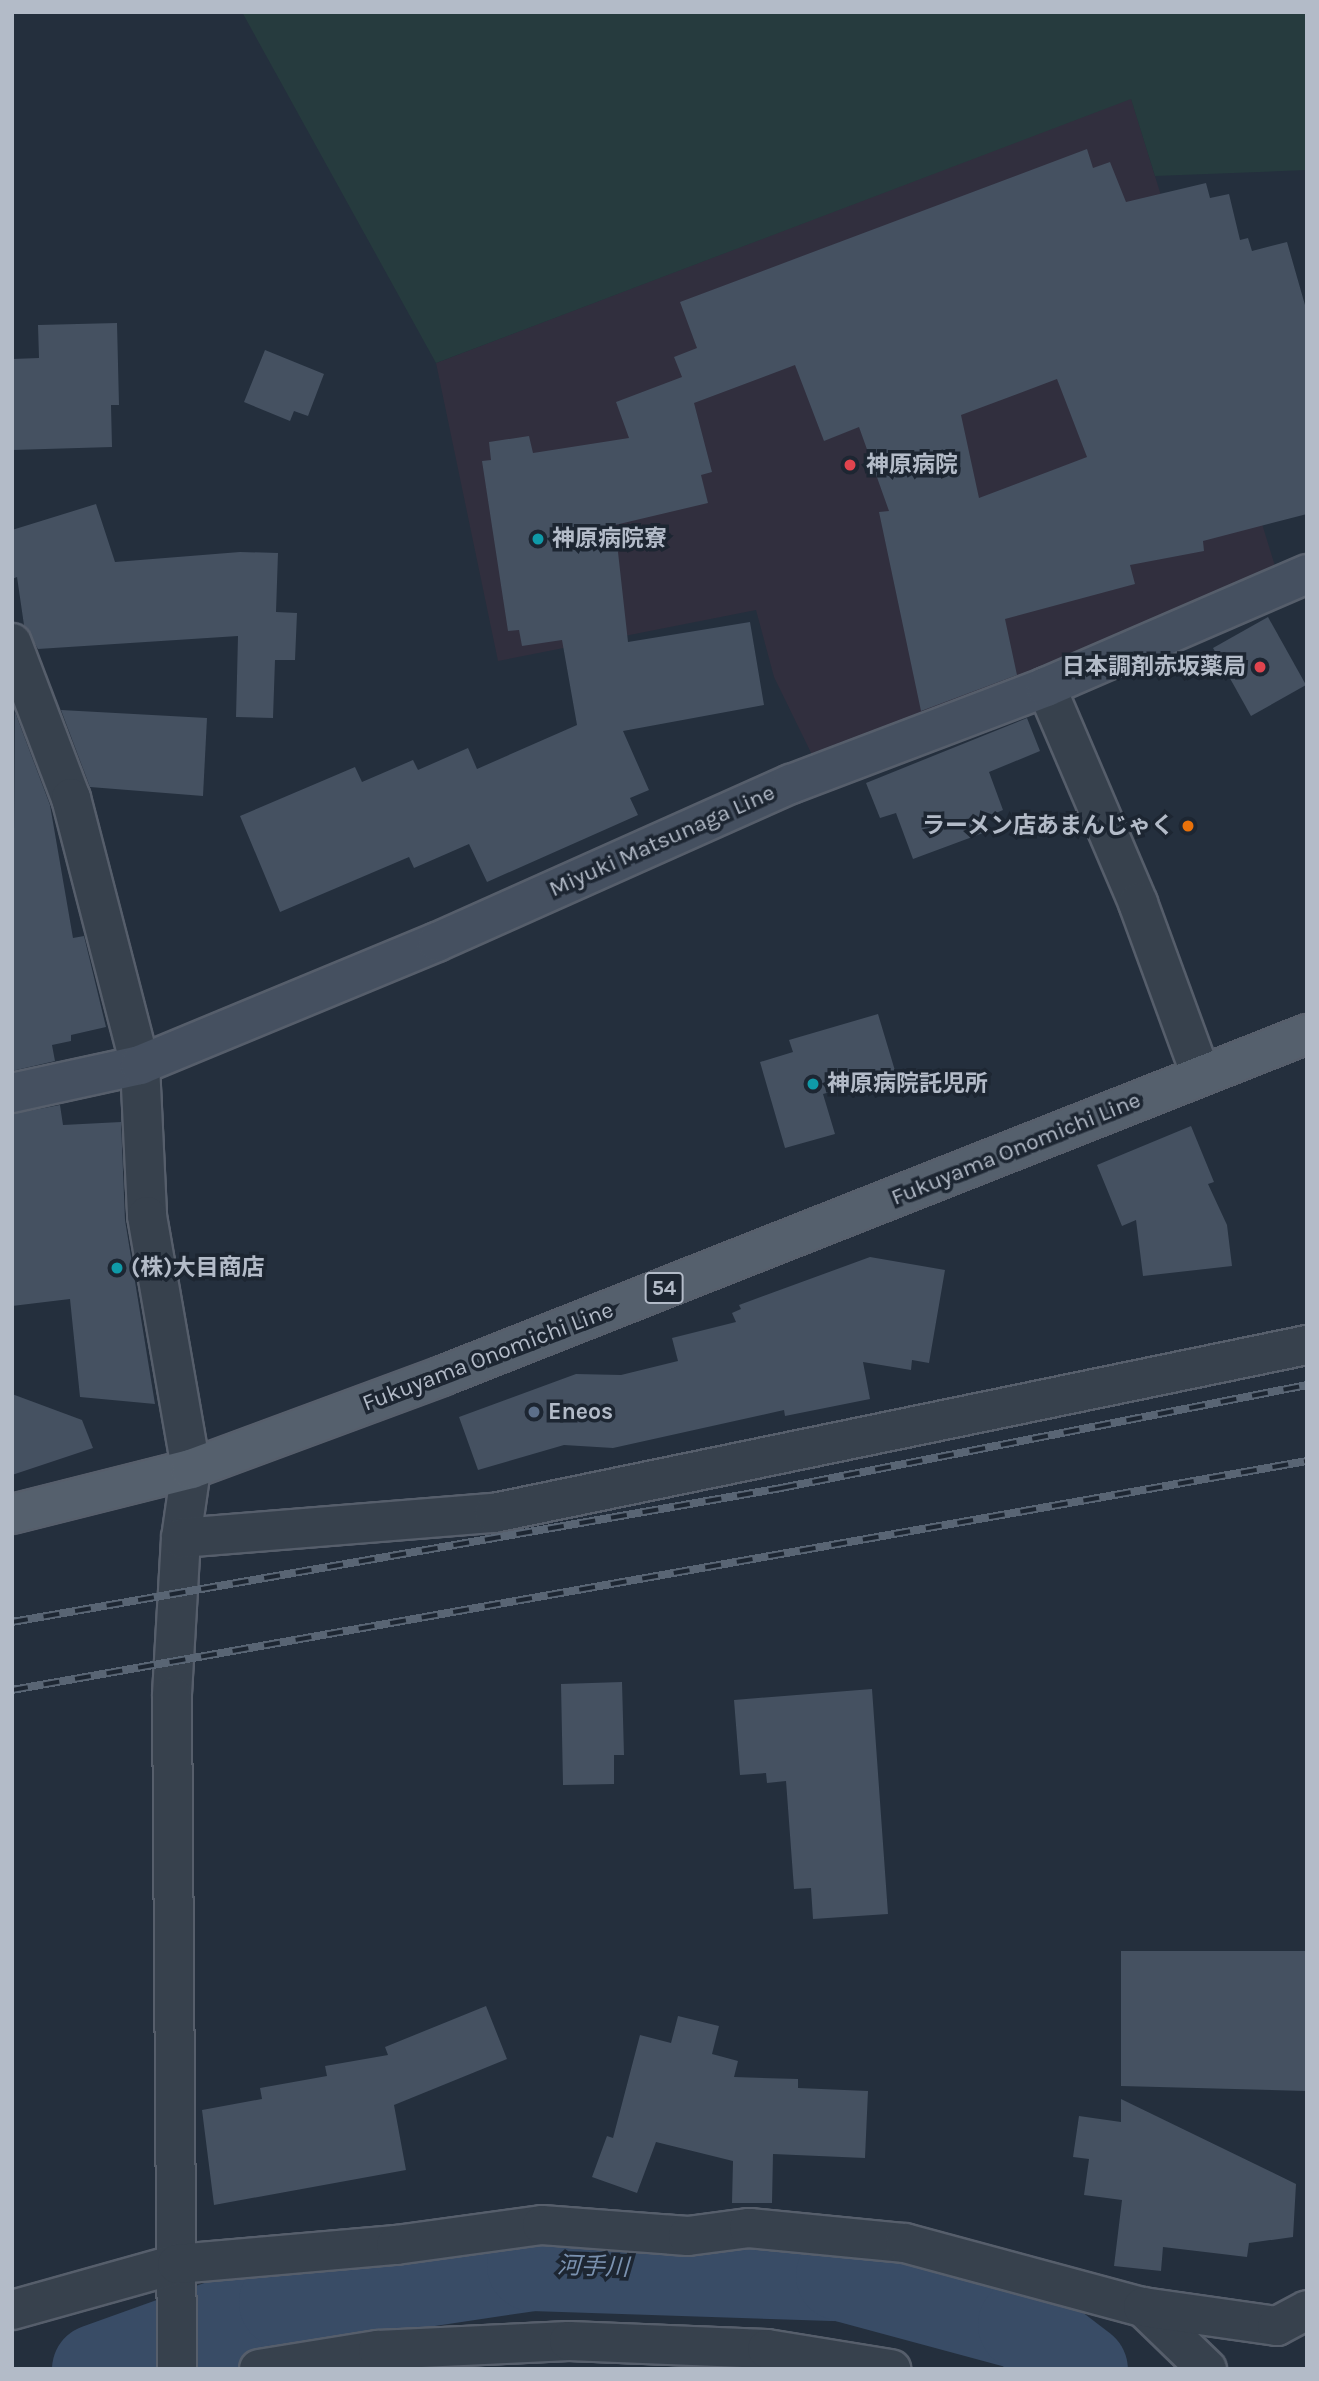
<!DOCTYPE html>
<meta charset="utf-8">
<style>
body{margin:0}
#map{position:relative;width:1319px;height:2381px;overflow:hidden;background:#242f3d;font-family:Karla,"Noto Sans JP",sans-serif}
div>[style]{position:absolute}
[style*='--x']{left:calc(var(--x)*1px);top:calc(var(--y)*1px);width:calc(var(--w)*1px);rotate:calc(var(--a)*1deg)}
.medical>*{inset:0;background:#312f3e}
.green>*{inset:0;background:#263b3e}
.river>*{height:91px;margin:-45.5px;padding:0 45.5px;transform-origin:45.5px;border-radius:45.5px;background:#394c66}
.building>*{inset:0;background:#455161}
.roads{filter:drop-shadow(2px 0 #565e6b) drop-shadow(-2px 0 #565e6b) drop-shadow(0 2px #565e6b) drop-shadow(0 -2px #565e6b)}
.minor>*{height:38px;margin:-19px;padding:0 19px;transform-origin:19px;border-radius:19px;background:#37414d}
.secondary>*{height:38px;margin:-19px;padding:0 19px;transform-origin:19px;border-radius:19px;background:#455060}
.primary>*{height:38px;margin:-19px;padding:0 19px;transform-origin:19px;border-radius:19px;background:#55606d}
.rail>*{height:8px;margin-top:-4px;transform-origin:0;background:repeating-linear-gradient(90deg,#1d2632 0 16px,#596574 0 32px);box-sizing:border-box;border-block:2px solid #596574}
.dots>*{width:19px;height:19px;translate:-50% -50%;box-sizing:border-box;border:4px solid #1d2632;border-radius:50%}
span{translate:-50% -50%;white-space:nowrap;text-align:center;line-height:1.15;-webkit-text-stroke:7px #1d2632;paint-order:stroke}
.shield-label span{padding:2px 5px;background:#1d2632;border:2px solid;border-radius:5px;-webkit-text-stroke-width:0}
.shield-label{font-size:21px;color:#b3bbc8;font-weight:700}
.poi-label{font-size:23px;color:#b3bbc8;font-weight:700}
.left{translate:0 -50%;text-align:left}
.right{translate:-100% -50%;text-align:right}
.street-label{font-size:23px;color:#b3bbc8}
.water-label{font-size:24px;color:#7b92b0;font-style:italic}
.frame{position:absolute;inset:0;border:14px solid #b3bbc8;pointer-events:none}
</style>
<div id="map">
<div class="medical">
<i style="clip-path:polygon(1131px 98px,1275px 566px,816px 763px,774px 677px,756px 610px,498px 661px,436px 363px)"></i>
</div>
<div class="green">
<i style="clip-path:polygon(242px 12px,1307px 12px,1307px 170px,1155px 176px,1131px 99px,436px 363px)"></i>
</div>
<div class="river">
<i style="--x:97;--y:2369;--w:199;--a:-19.7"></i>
<i style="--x:284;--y:2302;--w:251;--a:-8.5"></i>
<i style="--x:532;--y:2265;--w:309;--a:1.9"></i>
<i style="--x:841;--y:2275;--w:188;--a:15.1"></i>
<i style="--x:1023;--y:2324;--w:74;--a:37.3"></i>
</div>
<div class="building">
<i style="clip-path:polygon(evenodd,1087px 149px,1093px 168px,1110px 162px,1126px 202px,1206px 183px,1210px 198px,1229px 194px,1240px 240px,1248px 238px,1252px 251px,1287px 242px,1307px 312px,1307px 514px,1203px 541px,1204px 551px,1130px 565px,1135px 584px,1005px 619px,1017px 675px,921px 711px,879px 512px,889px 511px,859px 427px,824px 441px,795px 365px,694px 403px,712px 472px,701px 475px,708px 503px,615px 525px,628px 642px,750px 622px,764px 705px,623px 731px,649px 790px,630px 798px,638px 815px,487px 882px,469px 844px,414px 868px,409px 857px,280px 912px,240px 816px,355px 767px,362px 782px,413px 760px,418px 770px,468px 748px,477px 769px,577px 725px,562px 640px,522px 646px,519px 630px,508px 631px,482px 461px,491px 460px,489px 442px,529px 436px,533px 453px,629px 438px,616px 402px,682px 377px,674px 357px,697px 348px,680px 302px,1087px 149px,1057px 379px,1087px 457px,979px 498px,961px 415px,1057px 379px)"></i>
<i style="clip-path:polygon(117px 323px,119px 405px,111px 405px,112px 447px,12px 450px,12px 359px,39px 358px,38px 325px)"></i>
<i style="clip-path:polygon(265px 350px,324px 374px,308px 416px,294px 411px,290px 421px,244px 402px)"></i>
<i style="clip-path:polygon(96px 504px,115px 562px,240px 552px,278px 553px,276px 612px,297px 613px,295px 660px,275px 660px,273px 718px,236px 717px,238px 636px,38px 649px,24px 625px,17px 577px,12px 579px,12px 530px)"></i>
<i style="clip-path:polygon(1268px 617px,1306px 685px,1251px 716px,1213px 648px)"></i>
<i style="clip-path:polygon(61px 710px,207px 718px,203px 796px,90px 787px)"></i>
<i style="clip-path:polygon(15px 712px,50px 805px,73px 938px,84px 936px,106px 1027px,71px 1035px,71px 1041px,52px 1045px,55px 1061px,12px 1071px)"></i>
<i style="clip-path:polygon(1027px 718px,1040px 751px,989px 772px,1003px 810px,979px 820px,983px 833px,913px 859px,896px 813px,880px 818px,866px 783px)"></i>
<i style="clip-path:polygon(878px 1014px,896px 1074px,823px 1094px,835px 1134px,785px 1148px,760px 1062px,793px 1052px,789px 1040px)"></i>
<i style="clip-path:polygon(60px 1105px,63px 1125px,121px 1122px,125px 1220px,155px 1404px,80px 1397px,70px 1299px,12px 1306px,12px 1114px)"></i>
<i style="clip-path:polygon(1191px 1126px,1214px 1182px,1208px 1184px,1227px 1225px,1232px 1266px,1143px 1276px,1136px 1220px,1122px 1226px,1097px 1165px)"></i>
<i style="clip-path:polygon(870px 1257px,945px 1270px,929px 1363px,912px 1360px,911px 1370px,863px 1362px,870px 1399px,785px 1416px,784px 1410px,613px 1448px,564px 1445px,478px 1470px,459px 1417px,576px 1374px,621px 1375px,678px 1361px,672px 1338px,736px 1322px,732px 1313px,741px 1309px,739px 1305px)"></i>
<i style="clip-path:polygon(12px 1394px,82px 1420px,93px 1448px,12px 1475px)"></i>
<i style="clip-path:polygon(622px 1682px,624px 1755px,614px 1755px,614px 1784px,563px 1785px,561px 1684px)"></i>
<i style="clip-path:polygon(872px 1689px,888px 1914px,813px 1919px,811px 1888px,794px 1889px,786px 1781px,767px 1783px,766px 1773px,740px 1775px,734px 1700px)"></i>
<i style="clip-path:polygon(1121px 1951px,1307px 1951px,1307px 2091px,1121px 2086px)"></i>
<i style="clip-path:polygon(486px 2006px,507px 2059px,394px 2105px,406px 2170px,214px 2205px,202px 2110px,262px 2099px,260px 2088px,327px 2076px,325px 2066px,388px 2055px,385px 2047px)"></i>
<i style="clip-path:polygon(678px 2016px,719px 2026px,712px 2054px,738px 2061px,734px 2077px,798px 2079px,798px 2088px,868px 2091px,865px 2158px,773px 2154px,772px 2203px,732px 2203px,733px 2161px,656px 2142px,637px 2193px,592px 2177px,607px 2136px,613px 2138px,640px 2035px,671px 2043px)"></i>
<i style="clip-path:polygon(1121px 2099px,1296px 2184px,1293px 2237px,1249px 2243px,1247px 2257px,1163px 2247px,1161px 2271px,1114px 2266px,1122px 2200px,1084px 2195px,1089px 2159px,1073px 2157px,1079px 2116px,1121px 2122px)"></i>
</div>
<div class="roads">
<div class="minor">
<i style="--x:12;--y:643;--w:166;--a:69.2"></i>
<i style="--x:71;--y:798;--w:276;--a:75.5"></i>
<i style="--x:140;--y:1065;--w:151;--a:87.3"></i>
<i style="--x:147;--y:1216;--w:257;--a:80.1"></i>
<i style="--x:191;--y:1469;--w:70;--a:98.2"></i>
<i style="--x:181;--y:1538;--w:158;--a:93.3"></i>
<i style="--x:172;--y:1696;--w:673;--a:89.57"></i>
<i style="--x:1046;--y:687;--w:235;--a:66.9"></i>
<i style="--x:1138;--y:903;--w:183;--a:69.9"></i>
<i style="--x:181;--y:1538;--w:314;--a:-4.6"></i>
<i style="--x:494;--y:1513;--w:830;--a:-11.68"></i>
<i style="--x:1143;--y:2307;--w:89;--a:44.1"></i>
<i style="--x:12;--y:2310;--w:171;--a:-15.6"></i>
<i style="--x:177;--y:2264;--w:220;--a:-5"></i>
<i style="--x:396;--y:2245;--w:147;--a:-7.8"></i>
<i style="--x:542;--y:2225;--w:146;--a:4.3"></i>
<i style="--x:688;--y:2236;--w:62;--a:-7.5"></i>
<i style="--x:749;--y:2228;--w:157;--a:5.5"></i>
<i style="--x:905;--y:2243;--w:246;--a:15.1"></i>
<i style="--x:1143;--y:2307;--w:135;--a:8.1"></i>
<i style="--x:1277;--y:2326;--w:34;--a:-28"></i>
<i style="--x:259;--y:2369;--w:121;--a:-9.1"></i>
<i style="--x:378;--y:2350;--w:191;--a:-2.7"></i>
<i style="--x:569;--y:2341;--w:198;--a:2.3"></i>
<i style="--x:767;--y:2349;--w:126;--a:9.2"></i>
</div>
<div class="secondary">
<i style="--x:12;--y:1093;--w:131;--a:-12.3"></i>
<i style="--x:140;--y:1065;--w:321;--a:-22.5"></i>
<i style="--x:437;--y:942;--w:388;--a:-24.1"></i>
<i style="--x:791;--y:784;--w:273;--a:-20.8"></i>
<i style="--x:1046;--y:687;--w:284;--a:-23.4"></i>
</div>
<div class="primary">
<i style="--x:12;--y:1514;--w:185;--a:-14.1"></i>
<i style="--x:191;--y:1469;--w:268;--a:-20.3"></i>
<i style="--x:442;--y:1376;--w:930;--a:-21.57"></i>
</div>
</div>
<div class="rail">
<i style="--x:12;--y:1622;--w:781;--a:-9.88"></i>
<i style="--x:781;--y:1488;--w:536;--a:-11.08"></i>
<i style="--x:12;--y:1690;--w:1315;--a:-10.03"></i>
</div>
<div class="dots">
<i style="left:850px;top:465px;background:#e0444e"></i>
<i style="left:538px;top:539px;background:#0f9aa8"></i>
<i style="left:1260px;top:667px;background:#e0444e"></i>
<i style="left:1188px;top:826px;background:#e8710a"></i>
<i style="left:813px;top:1084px;background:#0f9aa8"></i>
<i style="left:117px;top:1268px;background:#0f9aa8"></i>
<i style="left:534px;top:1412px;background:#5c6f8a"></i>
</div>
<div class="shield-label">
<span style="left:664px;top:1288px">54</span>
</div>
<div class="poi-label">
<span class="left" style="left:866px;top:465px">神原病院</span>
<span class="left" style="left:552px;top:539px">神原病院寮</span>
<span class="right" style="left:1246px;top:667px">日本調剤赤坂薬局</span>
<span class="right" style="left:1174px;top:826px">ラーメン店あまんじゃく</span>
<span class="left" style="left:827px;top:1084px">神原病院託児所</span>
<span class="left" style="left:131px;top:1268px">(株)大目商店</span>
<span class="left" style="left:548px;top:1412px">Eneos</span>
</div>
<div class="street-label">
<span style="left:662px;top:841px;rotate:-24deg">Miyuki Matsunaga Line</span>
<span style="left:1016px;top:1149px;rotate:-22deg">Fukuyama Onomichi Line</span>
<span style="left:488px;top:1357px;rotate:-21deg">Fukuyama Onomichi Line</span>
</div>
<div class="water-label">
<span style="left:593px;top:2267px;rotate:2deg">河手川</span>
</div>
<div class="frame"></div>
</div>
